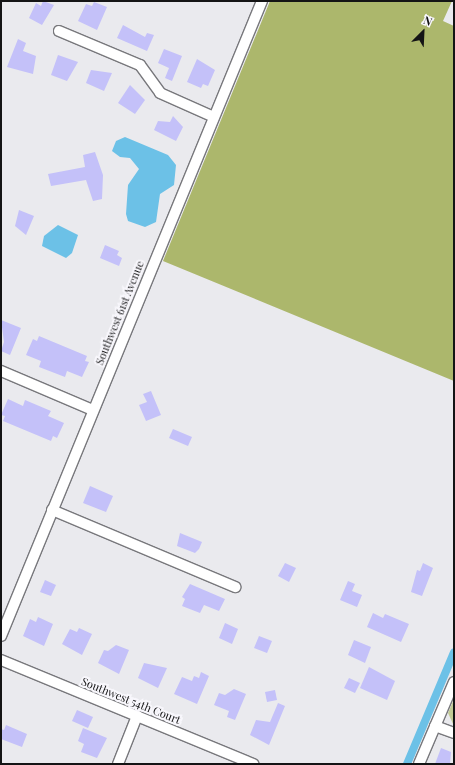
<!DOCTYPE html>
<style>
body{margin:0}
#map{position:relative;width:455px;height:765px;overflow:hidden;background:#eaeaee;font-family:"Playfair Display",serif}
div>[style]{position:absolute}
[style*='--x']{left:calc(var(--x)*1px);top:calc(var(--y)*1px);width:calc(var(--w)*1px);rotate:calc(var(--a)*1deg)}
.green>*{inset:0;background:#c3cb96}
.forest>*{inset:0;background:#acb76c}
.water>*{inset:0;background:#6cc1e7}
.canal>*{height:8px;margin:-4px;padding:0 4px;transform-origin:4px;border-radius:4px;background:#6cc1e7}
.building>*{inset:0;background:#c4c1f9}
.roads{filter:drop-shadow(1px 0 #78787c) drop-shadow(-1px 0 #78787c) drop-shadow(0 1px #78787c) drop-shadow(0 -1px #78787c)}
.minor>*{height:10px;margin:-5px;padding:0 5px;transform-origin:5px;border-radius:5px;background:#fff}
span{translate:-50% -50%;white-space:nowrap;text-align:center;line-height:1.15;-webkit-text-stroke:4px #f8f7fc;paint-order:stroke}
.street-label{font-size:11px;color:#141415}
.frame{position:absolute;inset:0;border:2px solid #141415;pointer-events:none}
.north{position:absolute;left:403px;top:12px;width:40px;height:40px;-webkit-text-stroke:3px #f8f7fc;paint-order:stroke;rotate:24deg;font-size:11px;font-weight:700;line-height:16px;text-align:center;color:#141415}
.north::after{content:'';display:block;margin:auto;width:14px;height:18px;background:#141415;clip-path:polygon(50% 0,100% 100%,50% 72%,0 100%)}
</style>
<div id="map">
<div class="green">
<i style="clip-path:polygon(454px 699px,454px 726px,448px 713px)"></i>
</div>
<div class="forest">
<i style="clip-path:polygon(270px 1px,452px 1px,443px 21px,454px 26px,454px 381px,163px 261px)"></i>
</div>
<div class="water">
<i style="clip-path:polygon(125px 137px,168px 155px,176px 165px,174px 185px,160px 194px,156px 222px,145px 227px,128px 221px,126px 214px,128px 185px,139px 169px,130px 158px,120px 157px,112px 151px,116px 141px)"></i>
<i style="clip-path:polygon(58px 225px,78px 235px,72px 253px,66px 258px,42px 246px,44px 236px)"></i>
</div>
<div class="canal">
<i style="--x:407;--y:764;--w:121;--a:-67.2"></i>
</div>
<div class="building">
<i style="clip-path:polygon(43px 1px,54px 5px,42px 25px,29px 18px,36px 3px,41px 6px)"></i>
<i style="clip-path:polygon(94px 2px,107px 7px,97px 30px,78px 21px,86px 4px,92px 6px)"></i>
<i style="clip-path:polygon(123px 25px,145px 37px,147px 33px,154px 35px,147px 51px,117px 38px)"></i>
<i style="clip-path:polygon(18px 39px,26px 43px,23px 51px,36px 56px,33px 74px,7px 67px)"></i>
<i style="clip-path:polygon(164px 49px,182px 56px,172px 81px,165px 78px,169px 68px,158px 63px)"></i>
<i style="clip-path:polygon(58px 55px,78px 62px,67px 81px,51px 75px)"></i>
<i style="clip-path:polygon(197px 59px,215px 70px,208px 86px,203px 84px,201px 88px,187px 82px)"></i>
<i style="clip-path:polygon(91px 70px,112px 73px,104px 91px,86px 83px)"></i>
<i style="clip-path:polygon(130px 85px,145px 100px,135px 114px,118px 103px)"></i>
<i style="clip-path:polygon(173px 116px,183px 127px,176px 141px,154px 130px,158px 121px,170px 122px)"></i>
<i style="clip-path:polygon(95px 152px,103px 175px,102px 199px,93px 201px,86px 180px,51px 186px,48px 174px,85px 167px,83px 155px)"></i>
<i style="clip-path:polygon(19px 210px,34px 216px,26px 235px,15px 226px)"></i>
<i style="clip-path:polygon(105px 245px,119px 251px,117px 255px,122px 258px,119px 266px,100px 258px)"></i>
<i style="clip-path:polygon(1px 320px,21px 328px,10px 355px,1px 351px,4px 342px)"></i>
<i style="clip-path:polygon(39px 336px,87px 356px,85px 361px,89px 362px,82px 377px,67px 371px,65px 377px,39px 367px,41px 361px,26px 355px,33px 339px,37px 341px)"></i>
<i style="clip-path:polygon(151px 391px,161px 415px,146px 421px,139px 405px,147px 402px,143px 394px)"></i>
<i style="clip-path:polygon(8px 399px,23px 406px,25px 400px,51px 411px,48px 416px,64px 423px,57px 438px,53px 436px,51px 441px,3px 421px,5px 416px,1px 415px)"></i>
<i style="clip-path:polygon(173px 429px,192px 437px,188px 446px,169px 438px)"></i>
<i style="clip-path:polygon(90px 486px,113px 496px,106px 512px,83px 503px)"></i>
<i style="clip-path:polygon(180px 533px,202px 542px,199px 549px,195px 553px,177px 546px)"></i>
<i style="clip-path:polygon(285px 563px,296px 568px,289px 582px,278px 576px)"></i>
<i style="clip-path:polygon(423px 563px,433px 568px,422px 596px,411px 592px,417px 570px,420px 571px)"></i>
<i style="clip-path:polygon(45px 580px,56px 585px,51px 596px,40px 592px)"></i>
<i style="clip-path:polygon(348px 581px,355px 584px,352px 591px,362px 595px,357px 607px,340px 600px)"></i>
<i style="clip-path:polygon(190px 584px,225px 599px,219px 611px,204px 605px,200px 613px,182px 606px,185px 599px,182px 597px)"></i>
<i style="clip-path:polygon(373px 613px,383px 618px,385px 614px,409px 624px,401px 642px,367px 627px)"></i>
<i style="clip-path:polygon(38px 617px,53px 624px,44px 646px,23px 636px,30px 619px,36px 622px)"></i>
<i style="clip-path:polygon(225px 623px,238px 629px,232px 644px,219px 638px)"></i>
<i style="clip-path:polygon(79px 628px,92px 634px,82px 655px,62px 644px,70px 629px,77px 632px)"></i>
<i style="clip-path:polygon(259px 636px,272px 641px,267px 653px,254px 648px)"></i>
<i style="clip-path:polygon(354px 640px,371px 647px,365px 663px,348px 655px)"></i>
<i style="clip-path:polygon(116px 645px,129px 650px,119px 674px,98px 663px,104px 650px,108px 651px)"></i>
<i style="clip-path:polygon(144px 663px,167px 668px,158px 688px,138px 678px)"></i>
<i style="clip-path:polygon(369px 667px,395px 681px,387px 700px,360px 688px)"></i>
<i style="clip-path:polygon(201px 672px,209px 676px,197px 704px,174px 694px,182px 677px,192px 681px,194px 676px,199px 678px)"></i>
<i style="clip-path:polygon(349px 678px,360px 683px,355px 693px,344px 688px)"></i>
<i style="clip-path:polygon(234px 689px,246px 694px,235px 720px,227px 717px,229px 711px,214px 705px,219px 693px,225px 695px)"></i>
<i style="clip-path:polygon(275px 690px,277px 700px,267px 702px,265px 692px)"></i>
<i style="clip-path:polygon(278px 703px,285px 706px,269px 745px,250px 735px,256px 720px,270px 722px)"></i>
<i style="clip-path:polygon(77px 710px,93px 717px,88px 728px,72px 721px)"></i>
<i style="clip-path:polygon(6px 725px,27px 734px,22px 747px,1px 739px,1px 729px,4px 730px)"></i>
<i style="clip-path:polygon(83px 728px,107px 738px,97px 758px,81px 752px,84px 744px,78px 741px)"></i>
<i style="clip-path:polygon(441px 748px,451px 752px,450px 764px,435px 764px)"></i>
</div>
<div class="roads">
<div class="minor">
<i style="--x:59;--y:31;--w:88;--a:22.8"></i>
<i style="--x:140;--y:65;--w:34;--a:54"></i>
<i style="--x:160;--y:93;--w:59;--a:24"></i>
<i style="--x:1;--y:371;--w:100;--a:23"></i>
<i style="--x:52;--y:510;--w:199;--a:22.8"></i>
<i style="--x:1;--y:636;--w:687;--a:-67.66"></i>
<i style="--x:1;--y:660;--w:273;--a:22.4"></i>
<i style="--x:435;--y:726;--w:20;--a:20"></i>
<i style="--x:118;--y:764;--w:52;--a:-68.4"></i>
<i style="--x:419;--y:764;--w:89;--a:-66.9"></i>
</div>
</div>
<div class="street-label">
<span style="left:120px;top:313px;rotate:-68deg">Southwest 61st Avenue</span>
<span style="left:131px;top:701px;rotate:22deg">Southwest 54th Court</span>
</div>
<div class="frame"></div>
<div class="north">N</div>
</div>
